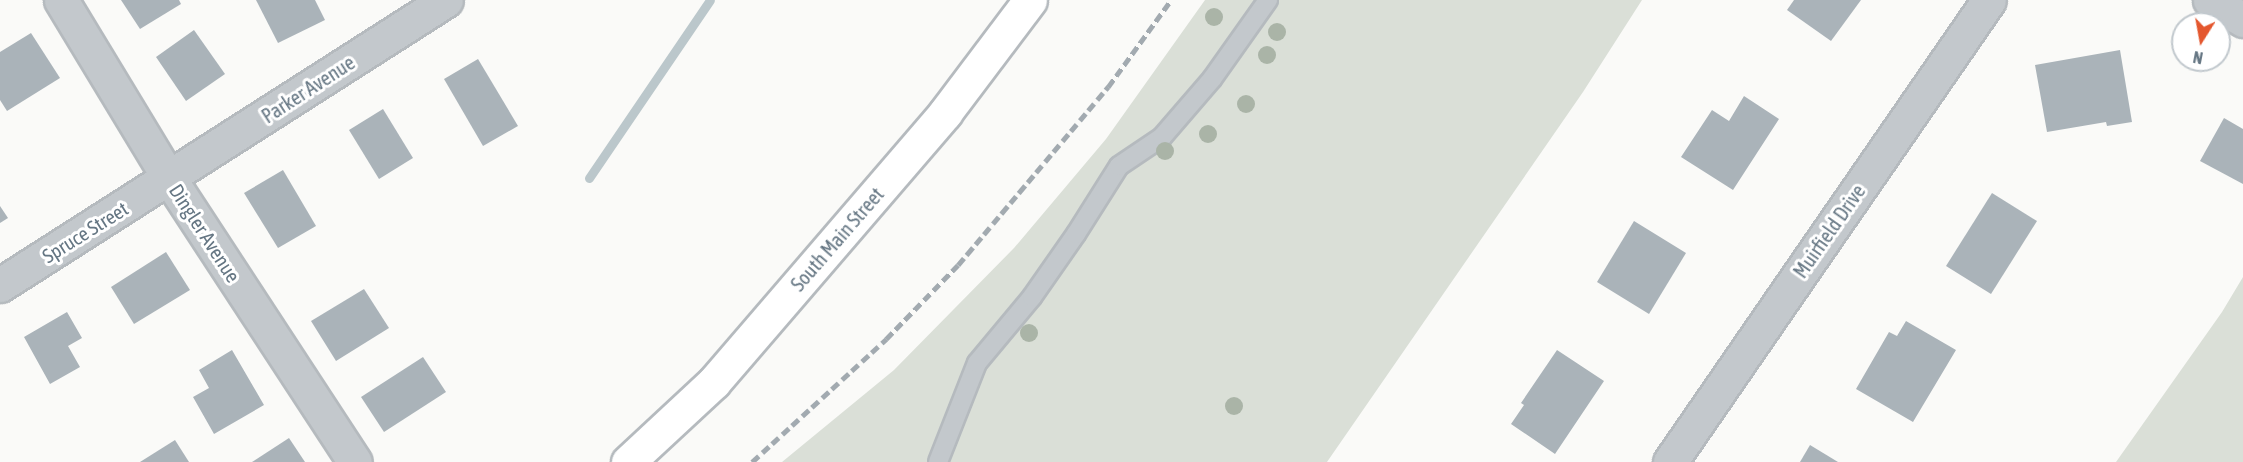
<!DOCTYPE html>
<style>
body{margin:0}
#map{position:relative;width:2243px;height:462px;overflow:hidden;background:#fafaf8;font-family:"Asap Condensed",sans-serif}
div>[style]{position:absolute}
[style*='--x']{left:calc(var(--x)*1px);top:calc(var(--y)*1px);width:calc(var(--w)*1px);rotate:calc(var(--a)*1deg)}
.green>*{inset:0;background:#dadfd7}
.stream>*{height:9px;margin:-4.5px;padding:0 4.5px;transform-origin:4.5px;border-radius:4.5px;background:#bbc7cb}
.building>*{inset:0;background:#aab3b9}
.roads{filter:drop-shadow(2px 0 #b5babe) drop-shadow(-2px 0 #b5babe) drop-shadow(0 2px #b5babe) drop-shadow(0 -2px #b5babe)}
.service>*{height:18px;margin:-9px;padding:0 9px;transform-origin:9px;border-radius:9px;background:#c3c8cc}
.minor>*{height:33px;margin:-16.5px;padding:0 16.5px;transform-origin:16.5px;border-radius:16.5px;background:#c3c8cc}
.primary>*{height:33px;margin:-16.5px;padding:0 16.5px;transform-origin:16.5px;border-radius:16.5px;background:#fff}
.rail>*{height:4.5px;margin-top:-2.25px;transform-origin:0;background:repeating-linear-gradient(90deg,#a2aab0 0 9px,transparent 0 13.5px)}
.trees>*{width:18px;height:18px;margin:-9px;border-radius:50%;background:#aab4a7}
span{translate:-50% -50%;white-space:nowrap;text-align:center;line-height:1.15;-webkit-text-stroke:6px #fff;paint-order:stroke}
.street-label{font-size:20px;color:#657683}
.north{position:absolute;left:2171px;top:12px;width:60px;height:60px;box-sizing:border-box;background:#fff;border:2px solid #c1c8cd;border-radius:50%;rotate:191deg;font-size:16px;font-weight:700;line-height:24px;text-align:center;color:#657683}
.north::after{content:'';display:block;margin:auto;width:21px;height:27px;background:#e4572e;clip-path:polygon(50% 0,100% 100%,50% 72%,0 100%)}
</style>
<div id="map">
<div class="green">
<i style="clip-path:polygon(1205px 0,1642px 0,1583px 92px,1327px 462px,782px 462px,894px 370px,1014px 248px,1106px 139px)"></i>
<i style="clip-path:polygon(2243px 277px,2243px 462px,2116px 462px,2222px 312px)"></i>
</div>
<div class="stream">
<i style="--x:589;--y:178;--w:215;--a:-55.8"></i>
</div>
<div class="building">
<i style="clip-path:polygon(121px 0,179px 0,181px 4px,140px 29px)"></i>
<i style="clip-path:polygon(256px 0,315px 0,325px 20px,278px 43px)"></i>
<i style="clip-path:polygon(1794px 0,1861px 0,1831px 41px,1787px 10px)"></i>
<i style="clip-path:polygon(194px 30px,225px 74px,186px 101px,156px 57px)"></i>
<i style="clip-path:polygon(31px 33px,60px 78px,7px 111px,0 100px,0 52px)"></i>
<i style="clip-path:polygon(2120px 50px,2132px 122px,2107px 126px,2106px 122px,2047px 132px,2035px 65px)"></i>
<i style="clip-path:polygon(478px 59px,518px 126px,483px 146px,444px 79px)"></i>
<i style="clip-path:polygon(1744px 96px,1779px 119px,1733px 190px,1681px 157px,1712px 110px,1729px 121px)"></i>
<i style="clip-path:polygon(383px 109px,413px 158px,379px 179px,349px 130px)"></i>
<i style="clip-path:polygon(2224px 118px,2243px 129px,2243px 184px,2200px 161px)"></i>
<i style="clip-path:polygon(283px 170px,316px 226px,278px 248px,244px 193px)"></i>
<i style="clip-path:polygon(1992px 193px,2037px 221px,1991px 294px,1946px 266px)"></i>
<i style="clip-path:polygon(0 206px,8px 218px,0 223px)"></i>
<i style="clip-path:polygon(1634px 221px,1686px 253px,1649px 314px,1597px 282px)"></i>
<i style="clip-path:polygon(166px 252px,190px 290px,134px 324px,111px 287px)"></i>
<i style="clip-path:polygon(364px 289px,389px 328px,336px 361px,311px 321px)"></i>
<i style="clip-path:polygon(67px 312px,82px 338px,68px 346px,80px 367px,50px 384px,24px 337px)"></i>
<i style="clip-path:polygon(1906px 321px,1956px 350px,1913px 422px,1856px 389px,1889px 332px,1897px 336px)"></i>
<i style="clip-path:polygon(232px 350px,264px 405px,214px 434px,193px 397px,209px 388px,199px 370px)"></i>
<i style="clip-path:polygon(1557px 350px,1604px 381px,1555px 454px,1511px 424px,1524px 405px,1521px 403px)"></i>
<i style="clip-path:polygon(423px 357px,446px 392px,384px 432px,361px 397px)"></i>
<i style="clip-path:polygon(289px 438px,305px 462px,252px 462px)"></i>
<i style="clip-path:polygon(175px 440px,189px 462px,140px 462px)"></i>
<i style="clip-path:polygon(1810px 445px,1838px 462px,1800px 462px)"></i>
</div>
<div class="roads">
<div class="service">
<i style="--x:938;--y:462;--w:106;--a:-68.5"></i>
<i style="--x:977;--y:363;--w:86;--a:-50.2"></i>
<i style="--x:1032;--y:297;--w:77;--a:-55.1"></i>
<i style="--x:1076;--y:234;--w:80;--a:-57.7"></i>
<i style="--x:1119;--y:166;--w:52;--a:-34"></i>
<i style="--x:1162;--y:137;--w:77;--a:-49.2"></i>
<i style="--x:1212;--y:79;--w:97;--a:-54.7"></i>
</div>
<div class="minor">
<i style="--x:61;--y:0;--w:208;--a:58.8"></i>
<i style="--x:169;--y:178;--w:339;--a:56.8"></i>
<i style="--x:2210;--y:0;--w:39;--a:31"></i>
<i style="--x:0;--y:285;--w:529;--a:-32.58"></i>
<i style="--x:1670;--y:462;--w:561;--a:-55.38"></i>
</div>
<div class="primary">
<i style="--x:628;--y:462;--w:117;--a:-42.9"></i>
<i style="--x:714;--y:382;--w:355;--a:-49.3"></i>
<i style="--x:945;--y:113;--w:141;--a:-53"></i>
</div>
</div>
<div class="rail">
<i style="--x:752;--y:462;--w:182;--a:-42.5"></i>
<i style="--x:886;--y:339;--w:103;--a:-45.8"></i>
<i style="--x:958;--y:265;--w:233;--a:-49.9"></i>
<i style="--x:1108;--y:87;--w:107;--a:-54.1"></i>
</div>
<div class="trees">
<i style="left:1214px;top:17px"></i>
<i style="left:1277px;top:32px"></i>
<i style="left:1267px;top:55px"></i>
<i style="left:1246px;top:104px"></i>
<i style="left:1208px;top:134px"></i>
<i style="left:1165px;top:151px"></i>
<i style="left:1029px;top:333px"></i>
<i style="left:1234px;top:406px"></i>
</div>
<div class="street-label">
<span style="left:308px;top:89px;rotate:-33deg">Parker Avenue</span>
<span style="left:1829px;top:231px;rotate:-55deg">Muirfield Drive</span>
<span style="left:85px;top:232px;rotate:-32deg">Spruce Street</span>
<span style="left:205px;top:233px;rotate:57deg">Dingler Avenue</span>
<span style="left:837px;top:239px;rotate:-49deg">South Main Street</span>
</div>
<div class="north">N</div>
</div>
